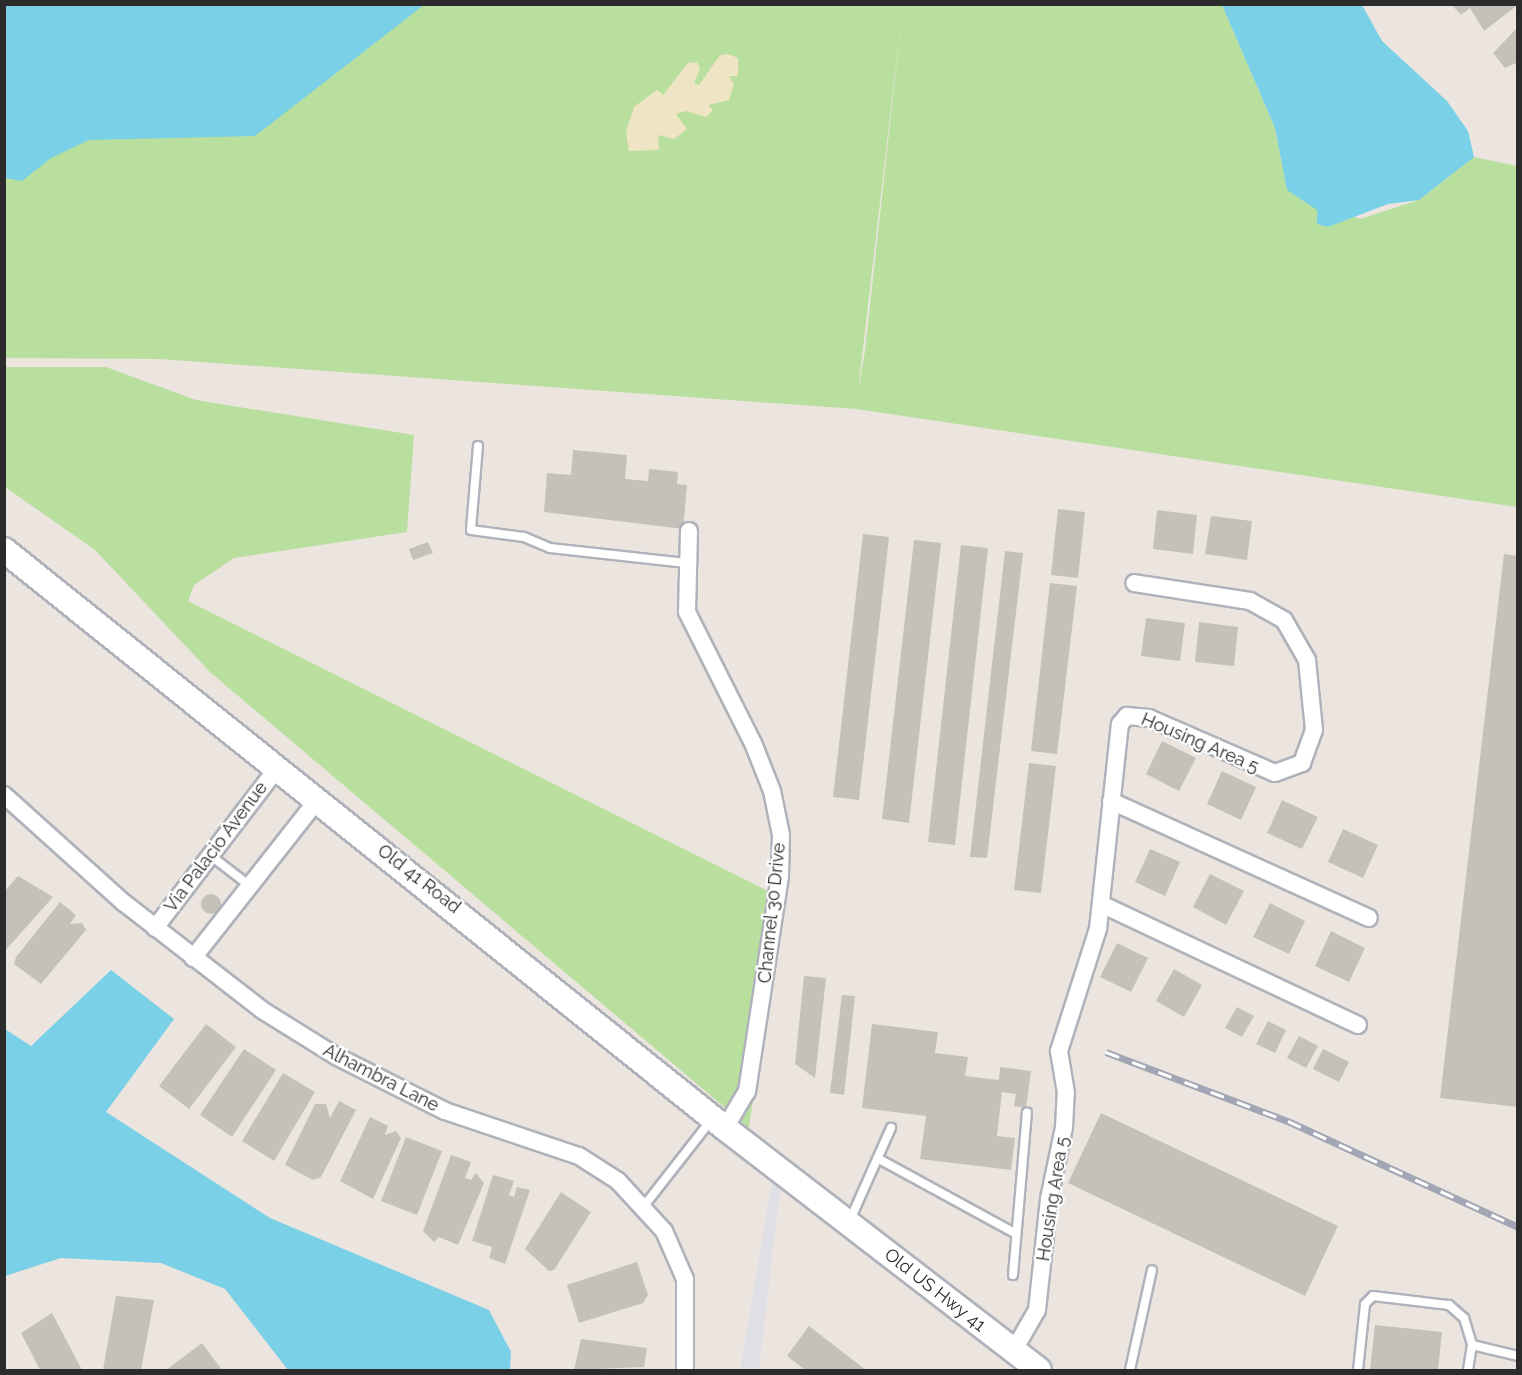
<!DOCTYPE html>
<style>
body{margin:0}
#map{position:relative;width:1522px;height:1375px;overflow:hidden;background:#ece5df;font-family:Raleway,sans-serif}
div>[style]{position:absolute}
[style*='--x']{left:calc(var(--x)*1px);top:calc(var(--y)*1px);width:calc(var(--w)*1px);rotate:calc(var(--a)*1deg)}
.industrial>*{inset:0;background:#e0dfe5}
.green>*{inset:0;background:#b9df9f}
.sand>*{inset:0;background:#efe5c4}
.water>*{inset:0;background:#79d0e7}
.building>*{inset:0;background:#c5c0ba}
.round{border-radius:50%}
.roads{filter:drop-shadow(2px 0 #afb2bb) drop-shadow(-2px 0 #afb2bb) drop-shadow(0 2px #afb2bb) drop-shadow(0 -2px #afb2bb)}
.lane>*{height:8px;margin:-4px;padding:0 4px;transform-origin:4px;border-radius:4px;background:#fff}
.street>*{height:16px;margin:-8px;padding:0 8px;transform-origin:8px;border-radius:8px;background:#fff}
.secondary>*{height:24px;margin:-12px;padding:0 12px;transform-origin:12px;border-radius:12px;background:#fff}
.rail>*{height:7px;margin-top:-3.5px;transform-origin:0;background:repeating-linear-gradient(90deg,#fff 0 14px,#a2a5b4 0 28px);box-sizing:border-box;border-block:2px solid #a2a5b4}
span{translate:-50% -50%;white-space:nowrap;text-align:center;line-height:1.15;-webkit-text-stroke:4.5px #fff;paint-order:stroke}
.street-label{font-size:18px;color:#2b2b2b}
.frame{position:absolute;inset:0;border:6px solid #2b2b2b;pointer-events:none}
</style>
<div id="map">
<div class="industrial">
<i style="clip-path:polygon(772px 1181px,780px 1190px,759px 1370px,740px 1370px)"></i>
</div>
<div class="green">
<i style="clip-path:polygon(evenodd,5px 5px,1222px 5px,1275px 128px,1287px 190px,1360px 219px,1419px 200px,1474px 157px,1517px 166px,1517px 507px,856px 409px,159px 359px,5px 358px,5px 5px,903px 6px,865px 351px,858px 391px,903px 6px)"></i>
<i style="clip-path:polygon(5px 367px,106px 367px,196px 400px,414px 435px,407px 532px,234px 558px,194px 585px,188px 601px,770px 892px,771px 963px,749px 1128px,211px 673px,95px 550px,5px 487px)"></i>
</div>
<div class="sand">
<i style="clip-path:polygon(728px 54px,738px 58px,738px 76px,729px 76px,734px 84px,729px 100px,708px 105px,713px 110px,706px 117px,686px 111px,676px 114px,687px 129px,674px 139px,658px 135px,659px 150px,629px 151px,626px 131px,634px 107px,657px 90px,663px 95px,688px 63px,697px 62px,700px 69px,694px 83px,699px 85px,720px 55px)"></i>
</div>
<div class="water">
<i style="clip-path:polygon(4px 5px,5px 4px,424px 5px,255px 136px,89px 140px,51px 158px,22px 181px,5px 178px)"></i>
<i style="clip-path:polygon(1222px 5px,1362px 5px,1382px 41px,1447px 101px,1468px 131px,1474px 157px,1419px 200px,1388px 204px,1328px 227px,1317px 224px,1317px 210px,1287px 190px,1275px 128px)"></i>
<i style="clip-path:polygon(111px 970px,174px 1019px,106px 1112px,270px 1218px,489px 1310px,511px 1352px,510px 1370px,288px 1370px,225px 1289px,161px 1263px,61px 1258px,5px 1276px,5px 1029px,31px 1046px)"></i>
</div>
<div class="building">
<i style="clip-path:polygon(1451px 4px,1513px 4px,1515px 7px,1484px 31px,1470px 8px,1461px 15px)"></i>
<i style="clip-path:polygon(1518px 27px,1518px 62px,1505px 68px,1493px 53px)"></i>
<i style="clip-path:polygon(573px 450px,627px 455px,625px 479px,648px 481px,649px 469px,678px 472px,677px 484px,687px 485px,683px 529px,544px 512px,547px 473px,571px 475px)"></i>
<i style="clip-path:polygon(1058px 509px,1085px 512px,1078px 578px,1051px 575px)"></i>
<i style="clip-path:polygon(1157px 510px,1197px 515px,1193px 554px,1153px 549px)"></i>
<i style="clip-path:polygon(1211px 516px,1252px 521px,1247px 560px,1205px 554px)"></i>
<i style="clip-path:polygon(863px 534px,889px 537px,859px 800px,833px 797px)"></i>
<i style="clip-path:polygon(914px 540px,941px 543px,909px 823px,882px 819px)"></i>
<i style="clip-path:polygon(428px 542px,433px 553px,413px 560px,409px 549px)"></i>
<i style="clip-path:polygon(961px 545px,988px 548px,955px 845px,928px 842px)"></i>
<i style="clip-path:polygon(1005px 551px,1023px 553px,987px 858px,970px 857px)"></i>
<i style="clip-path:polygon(1504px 554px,1518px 556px,1518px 1107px,1440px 1098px)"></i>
<i style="clip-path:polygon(1050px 583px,1077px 586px,1057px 754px,1031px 751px)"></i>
<i style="clip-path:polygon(1146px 618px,1185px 623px,1180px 661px,1141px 656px)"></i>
<i style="clip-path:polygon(1199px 622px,1238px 627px,1234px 666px,1195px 662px)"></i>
<i style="clip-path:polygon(1162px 741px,1196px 758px,1179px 791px,1146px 774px)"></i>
<i style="clip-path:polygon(1029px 763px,1056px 766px,1041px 893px,1014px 890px)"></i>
<i style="clip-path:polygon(1222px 771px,1256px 787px,1241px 820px,1207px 804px)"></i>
<i style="clip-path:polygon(1282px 800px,1318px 817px,1302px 849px,1267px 833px)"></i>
<i style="clip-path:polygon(1343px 829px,1378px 845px,1363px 878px,1328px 862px)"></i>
<i style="clip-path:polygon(1150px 849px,1180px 862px,1165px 896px,1135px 882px)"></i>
<i style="clip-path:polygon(1210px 874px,1244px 891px,1226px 925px,1193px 907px)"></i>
<i style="clip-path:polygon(18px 876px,53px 897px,4px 952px,4px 892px)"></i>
<i class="round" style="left:201px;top:894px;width:20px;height:20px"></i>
<i style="clip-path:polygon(60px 902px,76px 915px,70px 924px,82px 923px,86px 930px,41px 984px,14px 964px,16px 957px)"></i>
<i style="clip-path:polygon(1270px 903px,1305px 921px,1289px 954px,1253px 937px)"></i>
<i style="clip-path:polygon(1331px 931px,1365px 948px,1349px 982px,1315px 966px)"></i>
<i style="clip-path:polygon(1117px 943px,1148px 958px,1131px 992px,1100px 977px)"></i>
<i style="clip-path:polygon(1174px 969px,1202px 985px,1184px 1017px,1156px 1001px)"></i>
<i style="clip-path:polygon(804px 976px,826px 978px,815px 1078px,795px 1064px)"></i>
<i style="clip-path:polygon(842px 995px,855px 996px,844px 1095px,830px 1093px)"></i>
<i style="clip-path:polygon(1237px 1007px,1254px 1016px,1242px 1037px,1225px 1028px)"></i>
<i style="clip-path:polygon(1268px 1021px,1286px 1030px,1275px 1053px,1256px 1044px)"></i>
<i style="clip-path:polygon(206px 1024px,236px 1047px,189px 1109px,159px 1086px)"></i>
<i style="clip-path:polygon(872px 1024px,938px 1032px,935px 1053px,968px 1057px,965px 1076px,999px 1080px,1000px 1067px,1031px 1071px,1026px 1108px,1014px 1106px,1016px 1094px,1002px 1092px,997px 1136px,1015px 1138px,1011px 1170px,920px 1159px,926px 1116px,862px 1108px)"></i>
<i style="clip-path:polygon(1299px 1036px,1318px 1046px,1306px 1068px,1287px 1058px)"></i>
<i style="clip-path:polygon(244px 1049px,276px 1070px,232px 1137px,200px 1115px)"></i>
<i style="clip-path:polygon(1323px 1049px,1349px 1062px,1339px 1082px,1313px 1069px)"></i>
<i style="clip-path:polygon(283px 1073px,315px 1092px,274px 1161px,242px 1141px)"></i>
<i style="clip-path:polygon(339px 1101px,356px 1110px,321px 1177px,313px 1180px,285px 1165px,315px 1104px,326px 1104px,330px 1118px)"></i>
<i style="clip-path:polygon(1101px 1113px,1338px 1226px,1305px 1296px,1068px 1183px)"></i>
<i style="clip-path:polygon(370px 1117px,388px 1126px,385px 1135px,396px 1131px,401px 1138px,373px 1199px,340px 1181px)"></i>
<i style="clip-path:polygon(406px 1137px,442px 1151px,417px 1215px,381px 1201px)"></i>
<i style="clip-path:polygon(451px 1155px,471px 1162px,465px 1178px,471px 1180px,476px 1173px,484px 1183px,458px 1245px,439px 1237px,434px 1242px,423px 1231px)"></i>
<i style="clip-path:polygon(493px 1175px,514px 1181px,509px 1195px,514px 1197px,517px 1187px,530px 1190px,505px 1264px,489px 1258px,492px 1247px,472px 1241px)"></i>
<i style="clip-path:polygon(561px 1192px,591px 1212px,554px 1270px,549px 1271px,525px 1249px)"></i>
<i style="clip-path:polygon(637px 1262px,648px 1295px,643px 1303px,579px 1323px,567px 1285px)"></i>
<i style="clip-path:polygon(116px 1296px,154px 1300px,141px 1370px,103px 1370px)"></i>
<i style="clip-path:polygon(52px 1313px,82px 1370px,40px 1370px,21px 1333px)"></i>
<i style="clip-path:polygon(1375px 1325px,1442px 1332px,1438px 1370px,1370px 1370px)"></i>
<i style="clip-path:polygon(809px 1326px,866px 1370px,805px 1370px,787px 1356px)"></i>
<i style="clip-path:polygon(581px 1339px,647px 1348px,644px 1367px,574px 1370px)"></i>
<i style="clip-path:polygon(202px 1343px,222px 1370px,166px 1370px)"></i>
</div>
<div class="roads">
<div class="lane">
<i style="--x:478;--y:446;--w:84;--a:94.8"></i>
<i style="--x:471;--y:530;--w:53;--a:7.5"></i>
<i style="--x:524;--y:537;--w:28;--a:23"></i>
<i style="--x:550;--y:548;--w:137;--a:6.3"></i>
<i style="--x:210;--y:855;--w:51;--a:37.8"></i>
<i style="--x:879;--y:1159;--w:155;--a:28.6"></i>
<i style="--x:644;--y:1206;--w:110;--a:-52"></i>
<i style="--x:850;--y:1220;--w:101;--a:-66"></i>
<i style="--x:1013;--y:1275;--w:163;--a:-85.1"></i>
<i style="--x:1130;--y:1370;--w:102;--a:-77.6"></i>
<i style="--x:1358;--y:1370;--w:66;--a:-83.9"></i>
<i style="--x:1365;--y:1304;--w:11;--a:-45"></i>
<i style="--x:1373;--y:1296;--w:77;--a:6.8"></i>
<i style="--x:1449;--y:1305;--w:20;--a:41"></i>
<i style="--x:1464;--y:1318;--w:28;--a:73"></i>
<i style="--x:1472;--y:1345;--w:47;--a:13.4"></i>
<i style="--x:1468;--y:1370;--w:25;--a:-81"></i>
</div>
<div class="street">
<i style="--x:689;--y:531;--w:81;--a:91.4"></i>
<i style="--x:687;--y:612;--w:147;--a:63.3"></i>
<i style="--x:753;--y:743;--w:52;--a:68.4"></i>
<i style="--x:772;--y:791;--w:45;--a:78.4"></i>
<i style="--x:781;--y:835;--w:41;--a:91.4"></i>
<i style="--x:780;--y:876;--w:218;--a:98.7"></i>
<i style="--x:747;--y:1091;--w:43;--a:120.7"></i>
<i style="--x:4;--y:795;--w:160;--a:42"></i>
<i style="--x:123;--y:902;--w:176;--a:37.8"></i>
<i style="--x:262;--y:1010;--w:87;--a:31.9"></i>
<i style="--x:336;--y:1056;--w:122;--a:26.8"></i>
<i style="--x:445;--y:1111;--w:141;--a:18.6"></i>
<i style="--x:579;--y:1156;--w:46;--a:32.7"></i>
<i style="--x:618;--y:1181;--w:68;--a:47.4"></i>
<i style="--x:664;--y:1231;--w:52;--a:66.4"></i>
<i style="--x:685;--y:1279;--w:91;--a:90"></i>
<i style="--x:1111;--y:801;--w:283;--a:24.4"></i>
<i style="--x:1101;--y:904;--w:284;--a:25.2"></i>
<i style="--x:155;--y:928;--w:203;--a:-52.6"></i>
<i style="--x:193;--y:958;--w:202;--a:-51.8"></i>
<i style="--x:1014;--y:1350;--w:46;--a:-60.1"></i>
<i style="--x:1037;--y:1310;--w:112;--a:-83.8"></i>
<i style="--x:1049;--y:1199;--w:74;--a:-78.2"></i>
<i style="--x:1064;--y:1127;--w:34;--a:-87"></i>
<i style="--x:1066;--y:1093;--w:43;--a:-99.5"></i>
<i style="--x:1059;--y:1051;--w:128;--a:-72.3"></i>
<i style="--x:1098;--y:929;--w:206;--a:-83.9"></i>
<i style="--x:1120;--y:724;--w:11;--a:-49"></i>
<i style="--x:1127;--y:716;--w:22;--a:5"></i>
<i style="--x:1149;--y:718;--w:137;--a:23.6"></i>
<i style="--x:1275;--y:773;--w:29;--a:-20"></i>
<i style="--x:1302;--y:763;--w:35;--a:-70"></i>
<i style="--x:1314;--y:730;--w:70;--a:-95.7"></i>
<i style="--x:1307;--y:660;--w:46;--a:-119.9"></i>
<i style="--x:1284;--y:620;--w:39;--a:-151"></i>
<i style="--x:1250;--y:601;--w:117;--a:-171.2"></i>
</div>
<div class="secondary">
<i style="--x:4;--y:550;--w:924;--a:38.72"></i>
<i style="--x:725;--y:1128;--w:396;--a:37.6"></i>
</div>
</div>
<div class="rail">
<i style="--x:1106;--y:1052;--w:195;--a:20.8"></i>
<i style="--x:1288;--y:1121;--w:253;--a:24.7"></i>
</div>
<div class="street-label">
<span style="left:1200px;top:743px;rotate:23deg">Housing Area 5</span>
<span style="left:216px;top:847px;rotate:-53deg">Via Palacio Avenue</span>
<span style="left:419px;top:879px;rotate:38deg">Old 41 Road</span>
<span style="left:772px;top:913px;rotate:-84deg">Channel 30 Drive</span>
<span style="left:381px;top:1078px;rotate:27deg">Alhambra Lane</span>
<span style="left:1053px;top:1199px;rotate:-81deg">Housing Area 5</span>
<span style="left:935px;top:1290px;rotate:38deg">Old US Hwy 41</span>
</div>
<div class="frame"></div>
</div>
